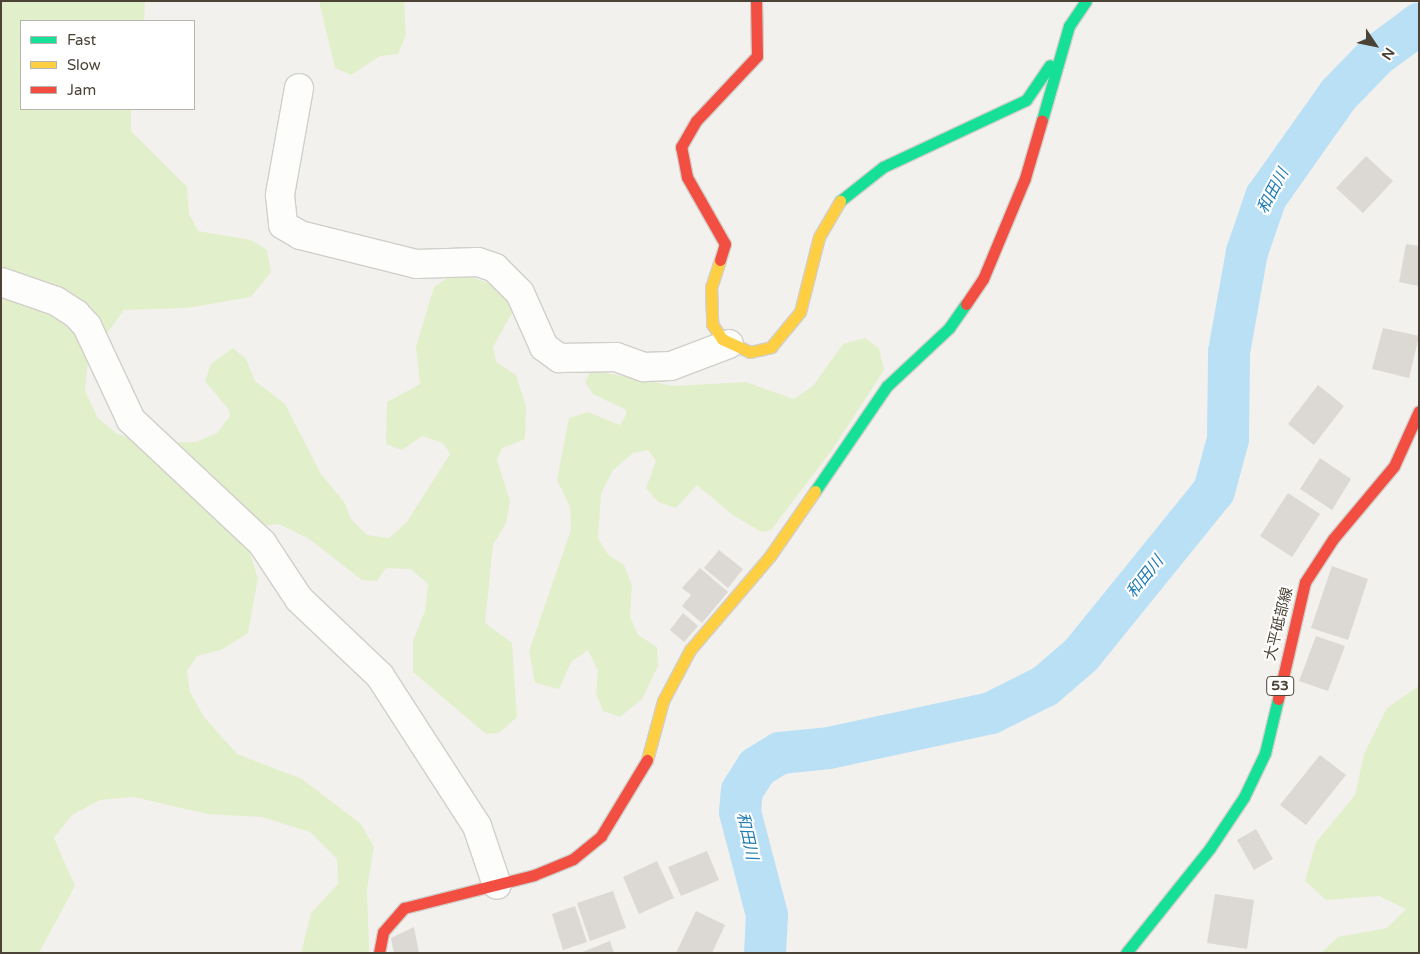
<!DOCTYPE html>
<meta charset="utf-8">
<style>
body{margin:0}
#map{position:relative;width:1420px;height:954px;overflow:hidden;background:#f3f1ed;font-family:"Varela Round","Noto Sans JP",sans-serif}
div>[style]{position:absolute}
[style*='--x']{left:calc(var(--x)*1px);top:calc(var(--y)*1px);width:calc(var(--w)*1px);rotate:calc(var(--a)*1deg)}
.green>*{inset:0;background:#e2efcb}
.river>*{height:42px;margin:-21px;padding:0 21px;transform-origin:21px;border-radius:21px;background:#bae0f5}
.building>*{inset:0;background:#dcd8d3}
.roads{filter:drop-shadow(1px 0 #d1cfca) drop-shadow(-1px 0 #d1cfca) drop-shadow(0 1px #d1cfca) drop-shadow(0 -1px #d1cfca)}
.street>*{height:28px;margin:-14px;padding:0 14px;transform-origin:14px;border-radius:14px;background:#fdfdfc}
.fast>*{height:11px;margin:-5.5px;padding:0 5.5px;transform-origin:5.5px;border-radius:5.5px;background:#16e098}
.slow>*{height:11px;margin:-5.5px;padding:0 5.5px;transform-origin:5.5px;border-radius:5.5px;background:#ffcf43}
.jam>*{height:11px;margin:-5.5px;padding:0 5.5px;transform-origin:5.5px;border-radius:5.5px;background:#f24e42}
span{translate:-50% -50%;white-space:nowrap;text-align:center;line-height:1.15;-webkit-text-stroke:4px #fff;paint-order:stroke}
.shield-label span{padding:1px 4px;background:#fff;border:1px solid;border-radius:4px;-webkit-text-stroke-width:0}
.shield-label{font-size:14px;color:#4c4337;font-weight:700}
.street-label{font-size:15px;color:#4c4337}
.water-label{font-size:16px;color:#207cb3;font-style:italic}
.frame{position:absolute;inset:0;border:2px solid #4c4337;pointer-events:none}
.legend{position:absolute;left:20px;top:20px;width:175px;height:90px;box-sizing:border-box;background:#fff;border:1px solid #b7b4af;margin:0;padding:6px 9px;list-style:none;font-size:15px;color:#4c4337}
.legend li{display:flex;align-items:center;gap:10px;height:25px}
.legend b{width:25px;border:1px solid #b7b4af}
.north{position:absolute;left:1350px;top:20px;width:50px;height:50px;-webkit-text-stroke:4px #fff;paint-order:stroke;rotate:124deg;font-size:14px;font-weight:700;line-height:20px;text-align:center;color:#4c4337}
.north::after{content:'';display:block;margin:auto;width:18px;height:22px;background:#4c4337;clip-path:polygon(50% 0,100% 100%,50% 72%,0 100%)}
</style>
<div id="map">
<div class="green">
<i style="clip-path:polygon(1px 1px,145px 1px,144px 21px,21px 21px,21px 109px,131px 109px,131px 131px,187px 187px,189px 214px,198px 231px,251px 240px,267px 250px,271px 272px,251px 297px,187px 308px,124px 310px,88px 360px,85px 391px,98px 418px,116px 433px,141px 443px,196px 442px,217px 433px,230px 416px,229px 410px,205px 381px,211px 364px,233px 348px,246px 359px,255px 381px,285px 404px,321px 474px,344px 502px,351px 519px,367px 535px,389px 538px,407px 522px,450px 454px,443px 443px,422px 436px,402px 450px,386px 444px,387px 402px,420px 384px,416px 347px,434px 287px,449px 277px,474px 278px,494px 285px,508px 299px,512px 313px,493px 347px,496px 362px,516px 375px,526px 407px,525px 439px,502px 448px,497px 460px,510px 501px,506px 523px,493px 545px,485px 623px,512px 643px,517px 717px,499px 733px,486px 734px,413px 672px,413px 641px,425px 611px,428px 584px,411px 569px,386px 568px,377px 581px,362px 580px,309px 539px,279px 524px,263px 526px,250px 554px,258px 578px,248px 633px,221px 650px,197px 656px,187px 671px,190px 692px,204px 717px,237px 754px,302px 779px,361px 824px,374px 847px,367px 889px,369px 953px,301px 953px,311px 913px,338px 884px,337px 859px,310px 832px,262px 817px,207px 814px,134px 797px,100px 800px,72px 815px,54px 838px,75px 886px,39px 953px,1px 953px)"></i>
<i style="clip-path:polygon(319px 1px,404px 1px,406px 35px,398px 54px,380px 56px,351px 75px,335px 68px)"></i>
<i style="clip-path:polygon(865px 338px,879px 348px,884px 370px,832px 450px,771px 530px,762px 532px,734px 516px,697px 485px,676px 508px,658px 502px,646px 488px,656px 461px,648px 450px,633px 453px,613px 470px,601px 494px,598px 538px,608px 555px,624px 565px,632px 586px,630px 616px,638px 635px,657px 647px,658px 666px,642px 699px,620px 717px,603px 711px,596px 693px,598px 671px,588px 650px,571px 662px,559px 689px,535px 683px,529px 651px,571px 530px,570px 507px,557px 480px,569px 418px,588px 412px,620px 425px,626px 415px,626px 410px,593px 394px,585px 382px,591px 370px,674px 386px,746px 382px,794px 399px,813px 386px,843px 344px)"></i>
<i style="clip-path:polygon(1419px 686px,1419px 953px,1321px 953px,1338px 937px,1387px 928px,1406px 909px,1379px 896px,1326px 900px,1305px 881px,1316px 842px,1355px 795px,1364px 754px,1387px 708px)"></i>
</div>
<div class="river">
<i style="--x:765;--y:953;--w:38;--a:-87"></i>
<i style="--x:767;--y:915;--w:106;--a:-104.7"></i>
<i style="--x:740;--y:812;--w:21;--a:-85"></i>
<i style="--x:742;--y:791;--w:28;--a:-58"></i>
<i style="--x:757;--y:767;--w:27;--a:-31"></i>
<i style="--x:780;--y:753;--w:49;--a:-5.8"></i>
<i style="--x:829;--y:748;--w:166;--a:-12.2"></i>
<i style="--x:991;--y:713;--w:60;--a:-26.6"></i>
<i style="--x:1045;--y:686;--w:48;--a:-40.7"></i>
<i style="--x:1081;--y:655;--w:211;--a:-51"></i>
<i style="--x:1214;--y:491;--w:54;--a:-74.9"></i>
<i style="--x:1228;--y:439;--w:87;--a:-89.3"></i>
<i style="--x:1229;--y:352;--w:102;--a:-79.8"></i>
<i style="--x:1247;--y:252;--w:58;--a:-70.9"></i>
<i style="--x:1266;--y:197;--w:126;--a:-54.7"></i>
<i style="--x:1339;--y:94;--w:53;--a:-45.8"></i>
<i style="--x:1376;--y:56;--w:54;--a:-36.7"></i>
</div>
<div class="building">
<i style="clip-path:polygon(1366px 156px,1393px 181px,1363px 213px,1336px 188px)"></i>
<i style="clip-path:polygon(1406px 244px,1419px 246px,1419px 286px,1399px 282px)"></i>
<i style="clip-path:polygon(1383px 328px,1419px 336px,1409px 378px,1372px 369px)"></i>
<i style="clip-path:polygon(1318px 385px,1344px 406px,1314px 445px,1288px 424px)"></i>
<i style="clip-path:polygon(1320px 458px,1351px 479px,1332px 510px,1300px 489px)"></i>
<i style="clip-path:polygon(1288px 493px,1320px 514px,1292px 557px,1260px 536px)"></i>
<i style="clip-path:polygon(719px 550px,743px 569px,728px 588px,704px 568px)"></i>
<i style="clip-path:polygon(1332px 566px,1368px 579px,1348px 640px,1311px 628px)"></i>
<i style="clip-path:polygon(700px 568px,728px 592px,702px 623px,682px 606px,691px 595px,682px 588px)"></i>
<i style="clip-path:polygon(683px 613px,698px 626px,684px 642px,670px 630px)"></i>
<i style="clip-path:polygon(1316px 636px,1345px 646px,1328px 691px,1299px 681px)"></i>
<i style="clip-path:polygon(1320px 755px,1346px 775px,1306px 825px,1280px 805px)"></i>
<i style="clip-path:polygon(1256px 829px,1273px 859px,1254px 870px,1237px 840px)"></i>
<i style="clip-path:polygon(707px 851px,719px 880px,681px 896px,668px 867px)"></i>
<i style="clip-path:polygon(657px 861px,674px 898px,639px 914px,623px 877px)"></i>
<i style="clip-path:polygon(613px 891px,626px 928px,590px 941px,577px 903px)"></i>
<i style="clip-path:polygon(1215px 894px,1254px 900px,1247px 949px,1207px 943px)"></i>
<i style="clip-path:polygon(575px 906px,587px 942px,563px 950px,552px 914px)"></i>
<i style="clip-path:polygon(696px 911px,725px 925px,712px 953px,676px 953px)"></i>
<i style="clip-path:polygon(414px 927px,419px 953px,394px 953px,391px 938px)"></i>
<i style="clip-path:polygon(610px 941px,614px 953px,580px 953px)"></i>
</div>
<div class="roads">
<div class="street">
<i style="--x:299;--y:88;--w:109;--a:100.1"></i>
<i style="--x:280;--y:195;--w:30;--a:84"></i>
<i style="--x:283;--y:225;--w:20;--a:30"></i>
<i style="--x:300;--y:235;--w:120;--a:14"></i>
<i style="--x:416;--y:264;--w:62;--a:-1.8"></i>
<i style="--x:478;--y:262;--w:18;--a:19"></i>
<i style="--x:495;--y:268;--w:35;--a:45"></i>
<i style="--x:520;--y:293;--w:59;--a:66"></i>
<i style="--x:544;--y:347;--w:19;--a:36"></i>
<i style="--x:559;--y:358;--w:57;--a:-1"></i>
<i style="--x:616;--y:357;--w:30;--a:20"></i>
<i style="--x:644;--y:367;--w:27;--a:-2"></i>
<i style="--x:671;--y:366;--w:62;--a:-20.8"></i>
<i style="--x:1;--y:282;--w:58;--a:19.1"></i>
<i style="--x:56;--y:301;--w:24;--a:33"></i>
<i style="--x:76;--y:314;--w:16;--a:47"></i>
<i style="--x:87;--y:326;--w:104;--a:64.9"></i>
<i style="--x:131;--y:420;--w:180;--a:43.2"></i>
<i style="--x:262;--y:543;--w:67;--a:56.5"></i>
<i style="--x:299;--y:599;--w:112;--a:43.5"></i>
<i style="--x:380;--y:676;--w:179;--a:57.1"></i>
<i style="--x:477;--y:826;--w:62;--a:71.3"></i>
</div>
<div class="fast">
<i style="--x:1042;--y:120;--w:98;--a:-74"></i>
<i style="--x:1069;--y:26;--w:30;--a:-56"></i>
<i style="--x:840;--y:201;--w:55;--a:-38.3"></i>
<i style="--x:883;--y:167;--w:158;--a:-25.1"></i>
<i style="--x:1026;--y:100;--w:42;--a:-55.6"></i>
<i style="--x:815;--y:491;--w:127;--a:-55.6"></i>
<i style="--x:887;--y:386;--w:85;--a:-43.1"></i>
<i style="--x:949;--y:328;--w:29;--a:-55"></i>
<i style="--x:1126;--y:953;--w:134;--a:-51.3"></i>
<i style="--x:1210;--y:848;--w:61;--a:-56.3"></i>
<i style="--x:1244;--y:797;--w:49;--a:-64.5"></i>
<i style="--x:1265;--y:753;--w:56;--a:-76.5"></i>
</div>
<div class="slow">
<i style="--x:720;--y:260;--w:28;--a:108"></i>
<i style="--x:711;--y:287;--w:37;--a:88"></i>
<i style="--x:712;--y:324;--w:18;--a:56"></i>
<i style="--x:722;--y:339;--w:31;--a:25"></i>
<i style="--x:750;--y:352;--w:22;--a:-13"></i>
<i style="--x:771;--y:347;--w:45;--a:-50.4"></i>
<i style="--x:800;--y:312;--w:77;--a:-75.8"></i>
<i style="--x:819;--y:237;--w:42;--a:-59.7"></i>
<i style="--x:647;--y:760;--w:61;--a:-74.8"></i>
<i style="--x:663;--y:701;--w:58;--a:-62.1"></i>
<i style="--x:690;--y:650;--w:123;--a:-49.6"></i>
<i style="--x:770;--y:556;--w:79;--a:-55.3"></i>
</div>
<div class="jam">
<i style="--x:720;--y:260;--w:17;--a:-73"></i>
<i style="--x:725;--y:244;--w:77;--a:-119.6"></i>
<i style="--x:687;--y:177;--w:31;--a:-101"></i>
<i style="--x:681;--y:147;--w:30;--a:-60"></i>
<i style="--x:696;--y:121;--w:89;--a:-46.8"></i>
<i style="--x:757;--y:56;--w:55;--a:-91"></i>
<i style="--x:966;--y:304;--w:30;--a:-56"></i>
<i style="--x:983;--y:279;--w:109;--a:-67.4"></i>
<i style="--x:1025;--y:178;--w:60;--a:-73.7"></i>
<i style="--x:1278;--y:699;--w:120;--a:-77"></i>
<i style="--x:1305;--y:582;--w:51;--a:-56.9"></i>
<i style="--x:1333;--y:539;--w:95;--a:-50.1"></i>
<i style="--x:1394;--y:466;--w:60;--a:-65.6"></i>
<i style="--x:379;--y:953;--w:21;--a:-79"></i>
<i style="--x:383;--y:932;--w:32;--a:-49"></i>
<i style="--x:404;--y:908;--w:134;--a:-14.2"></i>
<i style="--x:534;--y:875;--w:42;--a:-22.3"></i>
<i style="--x:573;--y:859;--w:36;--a:-39"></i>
<i style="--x:601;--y:836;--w:89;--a:-58.8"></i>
</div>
</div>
<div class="shield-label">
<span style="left:1280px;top:686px">53</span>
</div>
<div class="street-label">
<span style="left:1279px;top:624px;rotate:-76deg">大平砥部線</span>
</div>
<div class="water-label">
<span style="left:1273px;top:191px;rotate:-62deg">和田川</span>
<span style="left:1145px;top:577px;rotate:-51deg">和田川</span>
<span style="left:747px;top:836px;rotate:78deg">和田川</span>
</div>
<div class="frame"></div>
<ul class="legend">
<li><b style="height:6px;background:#16e098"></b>Fast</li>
<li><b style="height:6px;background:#ffcf43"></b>Slow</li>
<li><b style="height:6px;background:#f24e42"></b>Jam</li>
</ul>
<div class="north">N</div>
</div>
